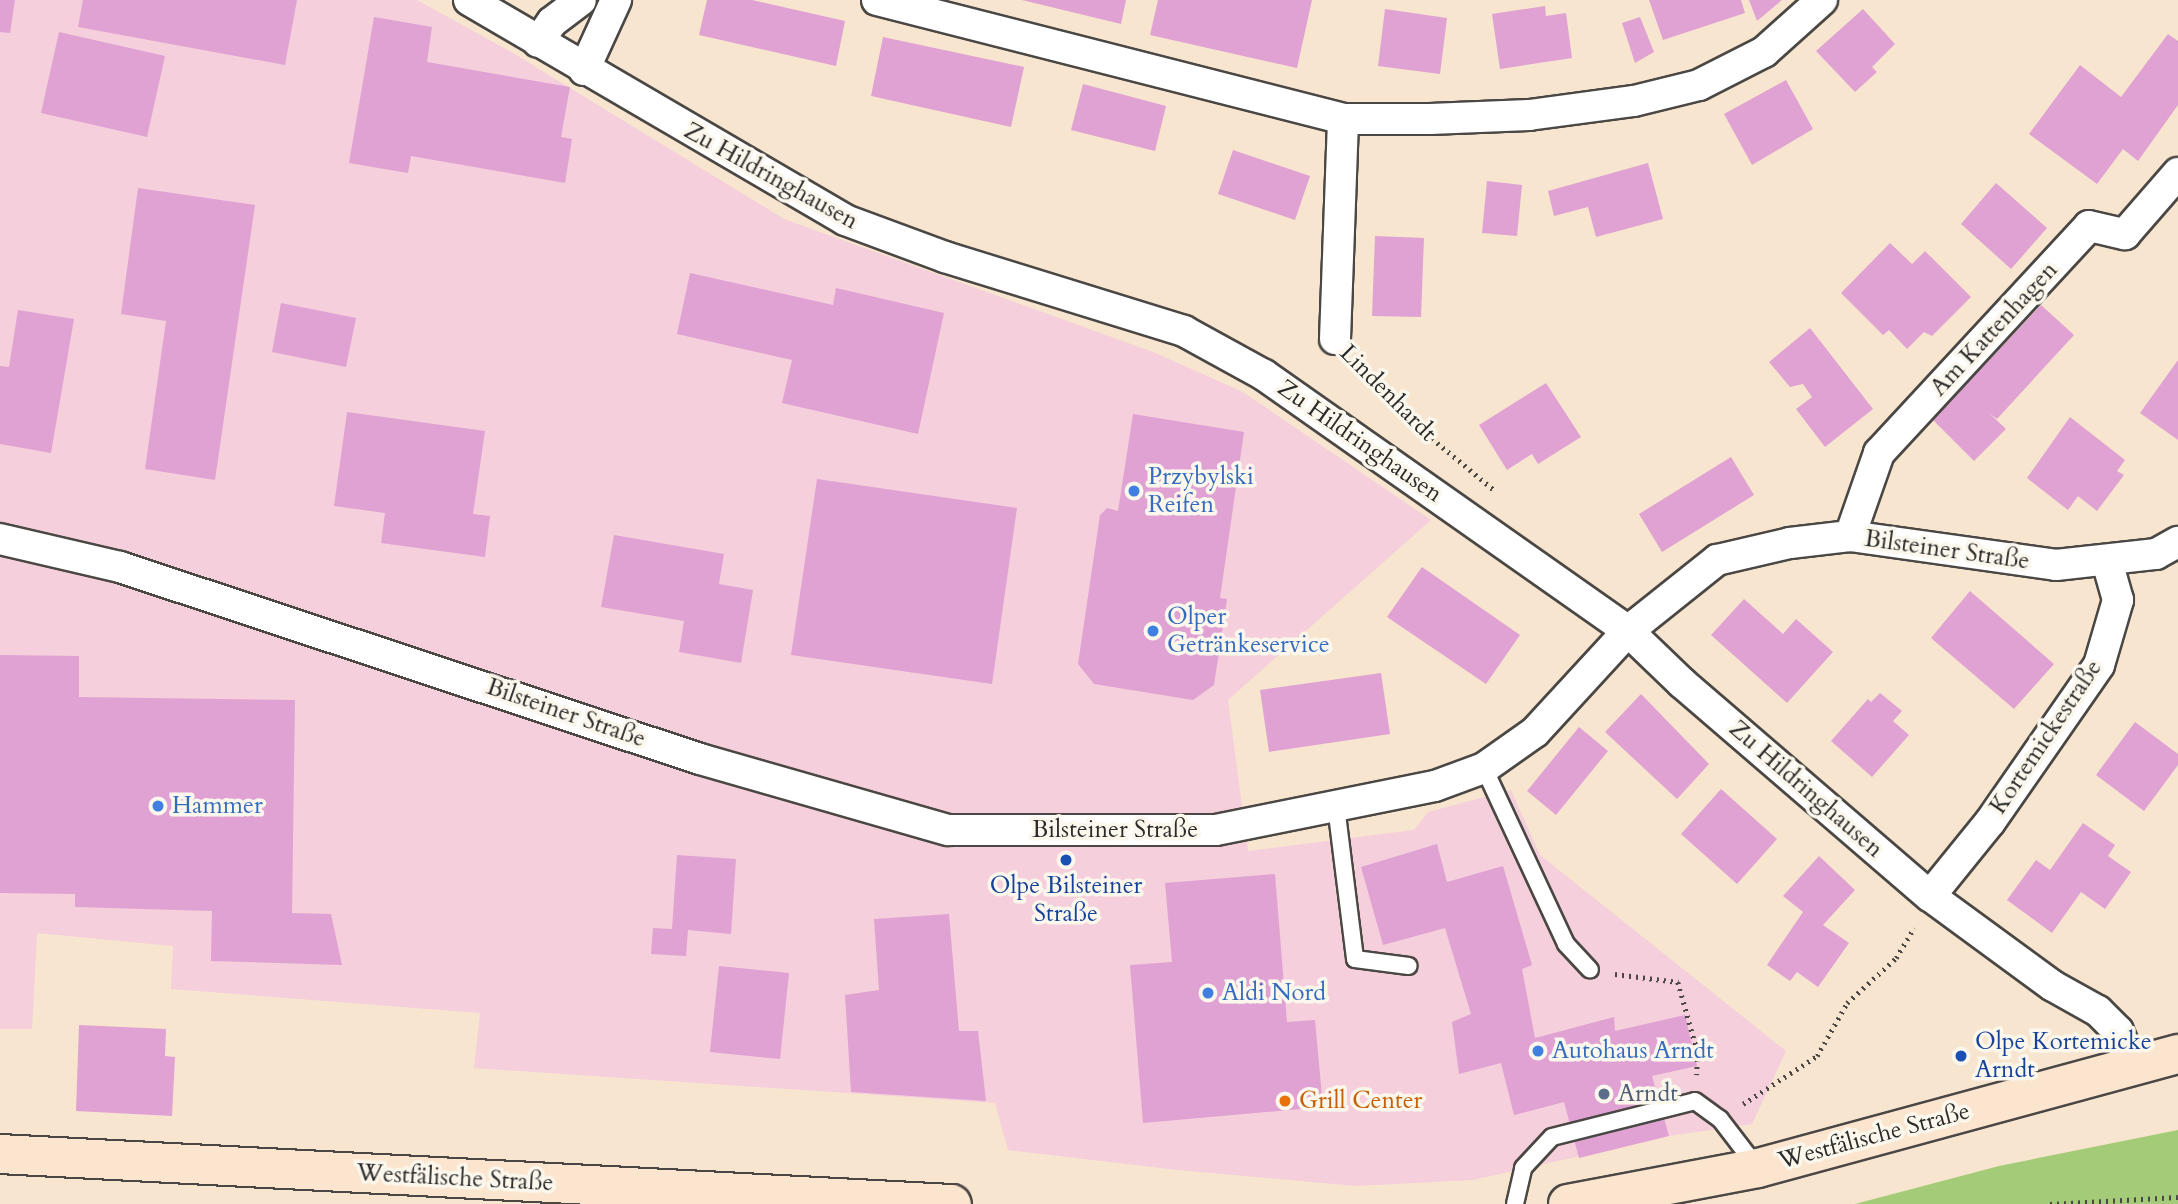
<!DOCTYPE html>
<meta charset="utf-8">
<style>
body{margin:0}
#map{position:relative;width:2178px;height:1204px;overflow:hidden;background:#f7e5cf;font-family:Cardo,serif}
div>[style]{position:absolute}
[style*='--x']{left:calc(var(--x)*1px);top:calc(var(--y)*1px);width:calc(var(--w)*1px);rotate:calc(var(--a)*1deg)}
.built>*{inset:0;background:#f5cfdb}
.green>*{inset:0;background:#a4cc78}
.building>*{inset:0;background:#e0a2d3}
.path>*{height:4.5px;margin-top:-2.25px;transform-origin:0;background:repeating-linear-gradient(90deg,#4a4744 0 2px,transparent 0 7px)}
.roads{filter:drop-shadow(2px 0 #4a4744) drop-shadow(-2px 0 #4a4744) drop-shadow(0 2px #4a4744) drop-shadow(0 -2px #4a4744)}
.lane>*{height:16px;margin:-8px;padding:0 8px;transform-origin:8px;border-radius:8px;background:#fff}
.street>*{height:30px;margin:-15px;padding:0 15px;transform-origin:15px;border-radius:15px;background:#fff}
.secondary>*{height:38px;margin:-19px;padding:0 19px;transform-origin:19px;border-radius:19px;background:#fce5cf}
.dots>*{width:19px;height:19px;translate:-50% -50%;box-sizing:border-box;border:4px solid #fbf7ec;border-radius:50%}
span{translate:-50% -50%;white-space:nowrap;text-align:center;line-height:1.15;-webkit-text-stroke:7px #fbf7ec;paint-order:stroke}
.street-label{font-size:24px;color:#2b2b2b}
.shop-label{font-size:24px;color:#366cbe}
.left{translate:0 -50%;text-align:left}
.transit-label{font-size:24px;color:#164399}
.service-label{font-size:24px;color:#4e5e75}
.food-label{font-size:24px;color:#c56008}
</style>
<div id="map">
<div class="built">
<i style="clip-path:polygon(0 0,417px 0,513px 53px,784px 219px,1153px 352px,1243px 392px,1431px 520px,1228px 700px,1248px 851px,1414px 830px,1428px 812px,1511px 790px,1540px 855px,1786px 1051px,1752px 1124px,1669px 1136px,1473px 1180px,1356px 1186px,1178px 1170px,1008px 1150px,995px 1103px,474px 1068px,480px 1013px,171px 989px,173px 946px,37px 933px,32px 1029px,0 1029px)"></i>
</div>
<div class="green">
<i style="clip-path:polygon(2178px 1130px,2178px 1204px,1855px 1204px,1999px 1166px)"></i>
</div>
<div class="building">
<i style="clip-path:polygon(0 0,15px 0,10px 33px,0 32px)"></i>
<i style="clip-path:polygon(83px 0,297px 0,285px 65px,78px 27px)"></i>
<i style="clip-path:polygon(707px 0,752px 0,845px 21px,836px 66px,699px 35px)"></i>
<i style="clip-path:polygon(1022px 0,1126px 0,1121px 24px)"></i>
<i style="clip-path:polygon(1158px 0,1312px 0,1297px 68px,1150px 35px)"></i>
<i style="clip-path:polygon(1649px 0,1741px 0,1745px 13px,1663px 40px)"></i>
<i style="clip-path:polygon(1749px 0,1782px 0,1757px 21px)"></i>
<i style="clip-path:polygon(1545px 6px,1546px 16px,1566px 13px,1572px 58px,1500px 69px,1492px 14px)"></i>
<i style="clip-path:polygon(1385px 9px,1447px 18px,1440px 74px,1378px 66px)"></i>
<i style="clip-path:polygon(1863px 9px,1895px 44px,1872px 67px,1877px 72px,1855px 92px,1816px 51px)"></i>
<i style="clip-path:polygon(374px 17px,432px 27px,427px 62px,570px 87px,561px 137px,572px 139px,565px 183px,411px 156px,408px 173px,349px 163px)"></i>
<i style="clip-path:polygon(1640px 17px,1654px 52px,1635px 63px,1622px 23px)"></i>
<i style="clip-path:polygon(59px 32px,165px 56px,147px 137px,41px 113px)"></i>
<i style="clip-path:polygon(2168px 34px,2178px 41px,2178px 105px,2138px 161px,2123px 149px,2097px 184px,2029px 134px,2080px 65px,2121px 97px)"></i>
<i style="clip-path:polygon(883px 37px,1024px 67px,1011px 127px,871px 96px)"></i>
<i style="clip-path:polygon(1786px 80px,1813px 129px,1752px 165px,1724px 114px)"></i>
<i style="clip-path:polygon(1083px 84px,1166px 106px,1155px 151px,1071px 130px)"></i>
<i style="clip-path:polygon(1233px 150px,1310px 176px,1295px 220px,1218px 194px)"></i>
<i style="clip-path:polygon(1648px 163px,1663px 219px,1596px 237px,1588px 207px,1554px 216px,1548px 191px)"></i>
<i style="clip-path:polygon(1487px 181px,1522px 185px,1517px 236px,1482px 233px)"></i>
<i style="clip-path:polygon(1996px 183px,2047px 228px,2011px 269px,1961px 224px)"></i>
<i style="clip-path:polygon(138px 188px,255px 205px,215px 480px,145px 469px,166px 321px,121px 314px)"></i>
<i style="clip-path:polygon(1375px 236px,1424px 238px,1421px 317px,1372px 316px)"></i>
<i style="clip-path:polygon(1890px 243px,1912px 264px,1925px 251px,1971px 297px,1932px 336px,1924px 332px,1907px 349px,1889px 330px,1883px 335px,1841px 293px)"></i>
<i style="clip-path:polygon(690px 273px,833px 305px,836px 288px,944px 313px,918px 434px,782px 403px,792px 360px,677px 334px)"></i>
<i style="clip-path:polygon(281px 303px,356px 318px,346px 367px,272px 352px)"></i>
<i style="clip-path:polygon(2041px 305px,2074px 335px,1997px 419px,1989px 413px,2006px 429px,1974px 461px,1933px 420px)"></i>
<i style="clip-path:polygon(18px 310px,74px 319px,51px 453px,0 444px,0 366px,9px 367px)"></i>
<i style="clip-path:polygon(1810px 328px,1873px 409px,1825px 447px,1796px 409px,1812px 397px,1803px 384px,1790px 387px,1769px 362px)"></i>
<i style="clip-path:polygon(2178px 360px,2178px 440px,2140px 413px)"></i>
<i style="clip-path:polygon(1546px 383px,1581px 437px,1538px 464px,1532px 454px,1507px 470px,1479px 425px)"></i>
<i style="clip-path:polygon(347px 412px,485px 431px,473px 514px,490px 516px,485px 557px,381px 543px,385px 513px,334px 506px)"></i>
<i style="clip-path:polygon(1133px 414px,1244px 432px,1220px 598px,1227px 599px,1214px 685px,1193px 700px,1094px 684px,1078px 664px,1100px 515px,1107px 508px,1118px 511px)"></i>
<i style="clip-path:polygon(2070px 417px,2125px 460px,2117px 471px,2124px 475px,2097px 511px,2078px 496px,2068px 510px,2027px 478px)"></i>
<i style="clip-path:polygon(1731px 457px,1754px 495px,1662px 552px,1639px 514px)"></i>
<i style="clip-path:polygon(817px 479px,1017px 508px,992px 684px,791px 655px)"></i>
<i style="clip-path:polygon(614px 535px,724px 554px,719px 584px,753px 590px,741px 663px,679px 652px,684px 621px,601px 607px)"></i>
<i style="clip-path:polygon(1422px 567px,1520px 635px,1486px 684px,1387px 617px)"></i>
<i style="clip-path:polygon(1970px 591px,2054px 664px,2014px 709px,1931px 638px)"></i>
<i style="clip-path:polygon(1744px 599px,1783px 634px,1796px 619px,1833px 652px,1787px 703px,1711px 635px)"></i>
<i style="clip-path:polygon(0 655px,79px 656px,79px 697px,295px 700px,292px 913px,331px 914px,342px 965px,211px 961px,212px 911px,75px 907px,75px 894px,0 893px)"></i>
<i style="clip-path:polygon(1381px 673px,1390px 734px,1269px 752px,1260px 690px)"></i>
<i style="clip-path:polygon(1880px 693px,1902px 711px,1893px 721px,1909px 735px,1872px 777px,1831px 741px,1868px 699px,1871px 702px)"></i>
<i style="clip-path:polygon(1641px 694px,1709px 764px,1677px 799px,1605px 732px)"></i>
<i style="clip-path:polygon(2135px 722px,2178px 754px,2178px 765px,2144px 811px,2096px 775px)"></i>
<i style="clip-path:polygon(1579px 727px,1608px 751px,1556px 815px,1527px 791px)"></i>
<i style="clip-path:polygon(1721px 789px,1777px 839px,1737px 884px,1681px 834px)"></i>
<i style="clip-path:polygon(2083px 823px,2115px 845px,2108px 856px,2131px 872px,2105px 909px,2081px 892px,2052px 933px,2007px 900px,2036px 860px,2050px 870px)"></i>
<i style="clip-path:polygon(1437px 844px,1447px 882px,1503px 866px,1532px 965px,1522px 969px,1535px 1038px,1614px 1017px,1615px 1031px,1685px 1015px,1697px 1066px,1652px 1076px,1669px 1136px,1579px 1158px,1564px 1102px,1514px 1115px,1501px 1063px,1459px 1074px,1452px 1022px,1471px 1014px,1445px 928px,1383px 945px,1361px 867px)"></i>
<i style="clip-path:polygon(677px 855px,736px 859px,731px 934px,688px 930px,686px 956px,651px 954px,653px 928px,672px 929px)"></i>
<i style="clip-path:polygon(1819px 856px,1855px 890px,1823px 925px,1849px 943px,1818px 987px,1797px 972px,1790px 981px,1767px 965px,1803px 912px,1783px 896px)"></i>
<i style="clip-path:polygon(1275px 874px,1287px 1022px,1315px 1020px,1323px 1107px,1143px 1123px,1130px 965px,1172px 962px,1165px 883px)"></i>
<i style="clip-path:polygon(949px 914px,959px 1031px,978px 1031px,986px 1101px,851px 1092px,845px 995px,879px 990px,874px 919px)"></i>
<i style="clip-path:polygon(719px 966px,789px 973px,780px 1059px,710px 1052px)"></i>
<i style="clip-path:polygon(79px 1025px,166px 1029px,165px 1056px,175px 1057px,172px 1116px,76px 1111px)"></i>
</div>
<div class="path">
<i style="--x:1357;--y:363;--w:72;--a:47.8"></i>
<i style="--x:1405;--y:416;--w:116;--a:39.7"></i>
<i style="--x:1615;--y:974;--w:64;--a:7.2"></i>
<i style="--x:1678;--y:982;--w:74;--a:74.3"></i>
<i style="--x:1698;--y:1053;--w:22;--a:93"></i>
<i style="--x:1743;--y:1104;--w:88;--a:-33"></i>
<i style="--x:1817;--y:1056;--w:61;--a:-60.5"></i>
<i style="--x:1847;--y:1003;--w:67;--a:-42.6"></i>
<i style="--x:1896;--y:958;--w:35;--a:-59"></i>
<i style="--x:2050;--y:1204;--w:128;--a:-3.1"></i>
</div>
<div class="roads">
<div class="lane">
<i style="--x:1484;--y:768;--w:194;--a:65"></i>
<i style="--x:1566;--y:944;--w:35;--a:47"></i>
<i style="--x:1336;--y:806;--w:154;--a:82.9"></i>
<i style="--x:1355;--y:959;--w:54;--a:7.4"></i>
<i style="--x:1515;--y:1204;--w:37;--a:-77"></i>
<i style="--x:1523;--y:1168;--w:42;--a:-46.9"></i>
<i style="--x:1552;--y:1137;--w:147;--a:-14.1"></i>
<i style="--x:1695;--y:1101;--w:31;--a:36"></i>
<i style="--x:1720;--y:1119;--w:59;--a:52.5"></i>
</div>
<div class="street">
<i style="--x:469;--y:0;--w:436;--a:30.3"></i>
<i style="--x:845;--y:220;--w:107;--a:20.3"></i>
<i style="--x:945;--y:257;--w:250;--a:17.2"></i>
<i style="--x:1184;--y:331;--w:91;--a:28.8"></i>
<i style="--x:1264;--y:375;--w:445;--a:35.1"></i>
<i style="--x:1628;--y:631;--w:75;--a:43.9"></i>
<i style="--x:1682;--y:683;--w:327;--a:40.7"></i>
<i style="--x:1930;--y:896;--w:152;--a:36.2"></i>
<i style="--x:2053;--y:986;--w:51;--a:29.1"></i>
<i style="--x:2098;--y:1011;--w:28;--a:45"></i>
<i style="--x:2118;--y:1031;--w:38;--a:68"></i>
<i style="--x:877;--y:0;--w:481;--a:14.3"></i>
<i style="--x:1343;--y:119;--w:87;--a:0"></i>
<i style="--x:1430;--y:119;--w:99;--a:-2.3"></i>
<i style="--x:1529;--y:115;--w:106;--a:-7.6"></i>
<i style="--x:1634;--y:101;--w:67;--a:-13.8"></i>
<i style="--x:1699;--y:85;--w:73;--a:-26.9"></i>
<i style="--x:1764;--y:52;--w:78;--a:-41.9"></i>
<i style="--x:538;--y:42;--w:24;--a:-55"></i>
<i style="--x:552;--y:22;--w:36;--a:-37"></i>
<i style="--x:584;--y:70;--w:77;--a:-65.4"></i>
<i style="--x:1335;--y:339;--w:220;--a:-87.9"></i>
<i style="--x:1850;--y:536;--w:88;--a:-70.7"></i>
<i style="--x:1879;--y:453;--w:309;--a:-47.2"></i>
<i style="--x:2089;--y:226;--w:37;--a:13"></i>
<i style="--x:2125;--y:234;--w:81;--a:-49"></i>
<i style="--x:0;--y:539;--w:123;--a:13.1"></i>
<i style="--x:120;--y:567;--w:611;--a:18.32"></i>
<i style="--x:700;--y:759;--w:258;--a:16"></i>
<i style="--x:948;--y:830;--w:268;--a:0"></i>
<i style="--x:1216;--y:830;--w:223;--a:-11.4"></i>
<i style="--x:1435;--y:786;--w:52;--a:-20.2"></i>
<i style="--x:1484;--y:768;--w:62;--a:-35.2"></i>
<i style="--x:1535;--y:732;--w:137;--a:-47.4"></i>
<i style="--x:1628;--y:631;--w:114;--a:-38.6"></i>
<i style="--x:1717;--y:560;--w:75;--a:-13.1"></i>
<i style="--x:1790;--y:543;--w:60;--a:-6.7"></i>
<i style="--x:1850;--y:536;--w:208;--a:8"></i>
<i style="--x:2056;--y:565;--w:101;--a:-6.3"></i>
<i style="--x:2156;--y:554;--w:25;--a:-29"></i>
<i style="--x:1930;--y:896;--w:95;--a:-51"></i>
<i style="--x:1990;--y:822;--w:191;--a:-55.2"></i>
<i style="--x:2099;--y:665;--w:68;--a:-73.7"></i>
<i style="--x:2118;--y:600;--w:41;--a:-105.8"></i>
</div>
<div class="secondary">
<i style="--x:0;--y:1154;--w:953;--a:3.01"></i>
<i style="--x:1568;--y:1204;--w:193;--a:-10.7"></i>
<i style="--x:1758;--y:1168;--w:435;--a:-15.2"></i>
</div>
</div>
<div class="dots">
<i style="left:1134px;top:491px;background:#3f7fe0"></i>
<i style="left:1153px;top:631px;background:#3f7fe0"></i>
<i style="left:158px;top:806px;background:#3f7fe0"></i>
<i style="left:1066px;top:860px;background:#1a4fb4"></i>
<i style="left:1208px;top:993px;background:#3f7fe0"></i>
<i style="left:1538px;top:1051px;background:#3f7fe0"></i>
<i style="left:1961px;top:1056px;background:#1a4fb4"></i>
<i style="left:1604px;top:1094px;background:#5c6f8a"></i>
<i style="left:1285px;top:1101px;background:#e8710a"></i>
</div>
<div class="street-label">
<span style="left:771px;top:176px;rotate:29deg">Zu Hildringhausen</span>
<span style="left:1994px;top:329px;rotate:-47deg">Am Kattenhagen</span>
<span style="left:1388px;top:393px;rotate:45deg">Lindenhardt</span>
<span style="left:1360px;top:441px;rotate:35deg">Zu Hildringhausen</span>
<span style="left:1947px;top:550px;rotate:8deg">Bilsteiner Straße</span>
<span style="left:566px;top:713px;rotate:19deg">Bilsteiner Straße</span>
<span style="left:2046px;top:737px;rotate:-56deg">Kortemickestraße</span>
<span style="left:1806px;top:789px;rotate:41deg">Zu Hildringhausen</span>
<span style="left:1115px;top:830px">Bilsteiner Straße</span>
<span style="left:1874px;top:1136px;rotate:-15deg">Westfälische Straße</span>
<span style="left:455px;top:1178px;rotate:3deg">Westfälische Straße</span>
</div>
<div class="shop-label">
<span class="left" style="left:1148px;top:491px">Przybylski<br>Reifen</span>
<span class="left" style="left:1167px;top:631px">Olper<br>Getränkeservice</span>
<span class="left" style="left:172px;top:806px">Hammer</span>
<span class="left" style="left:1222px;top:993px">Aldi Nord</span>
<span class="left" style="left:1552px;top:1051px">Autohaus Arndt</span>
</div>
<div class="transit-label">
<span style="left:1066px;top:900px">Olpe Bilsteiner<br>Straße</span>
<span class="left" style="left:1975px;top:1056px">Olpe Kortemicke<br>Arndt</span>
</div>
<div class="service-label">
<span class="left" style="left:1618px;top:1094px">Arndt</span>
</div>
<div class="food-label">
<span class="left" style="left:1299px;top:1101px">Grill Center</span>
</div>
</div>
